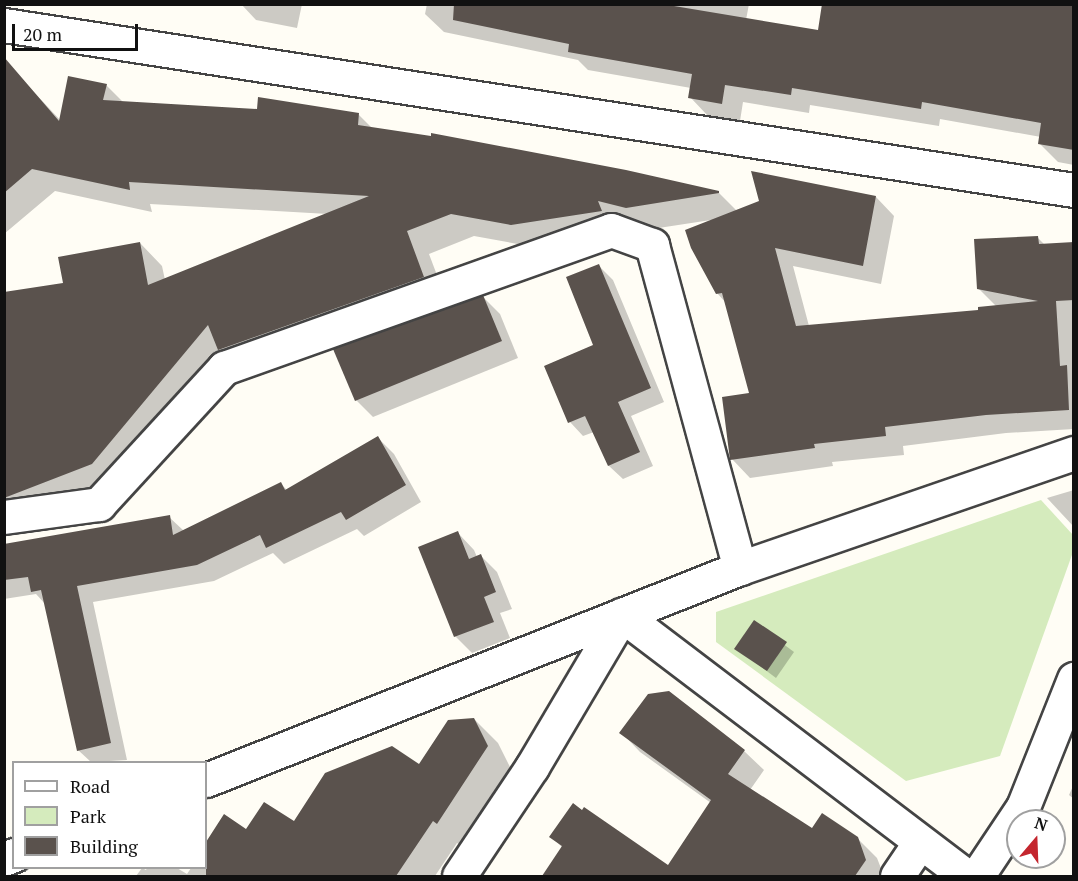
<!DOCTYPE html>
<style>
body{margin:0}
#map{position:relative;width:1078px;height:881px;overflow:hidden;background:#fffdf5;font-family:"PT Serif",serif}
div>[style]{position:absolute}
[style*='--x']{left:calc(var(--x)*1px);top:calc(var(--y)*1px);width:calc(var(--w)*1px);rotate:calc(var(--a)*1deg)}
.green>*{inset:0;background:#d5ebbd}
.shadow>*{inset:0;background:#0003}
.building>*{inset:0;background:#5a524d}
.roads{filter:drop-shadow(2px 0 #444) drop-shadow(-2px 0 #444) drop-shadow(0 2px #444) drop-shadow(0 -2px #444)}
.minor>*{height:33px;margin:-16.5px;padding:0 16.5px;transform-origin:16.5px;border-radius:16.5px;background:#fff}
span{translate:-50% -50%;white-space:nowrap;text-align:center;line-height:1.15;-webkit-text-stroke:6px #fff;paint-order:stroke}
.frame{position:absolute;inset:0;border:6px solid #111;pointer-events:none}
.legend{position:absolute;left:12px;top:761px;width:195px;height:108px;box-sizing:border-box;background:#fff;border:2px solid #a0a0a0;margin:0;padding:8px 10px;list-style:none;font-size:18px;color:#111}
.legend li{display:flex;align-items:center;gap:12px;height:30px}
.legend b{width:30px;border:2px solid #a0a0a0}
.north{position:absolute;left:1006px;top:809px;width:60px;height:60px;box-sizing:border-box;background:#fff;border:2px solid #a0a0a0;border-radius:50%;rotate:19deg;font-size:16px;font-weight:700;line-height:24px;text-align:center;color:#111}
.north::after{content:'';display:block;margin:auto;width:21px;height:27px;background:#c4262e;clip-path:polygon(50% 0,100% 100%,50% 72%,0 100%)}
.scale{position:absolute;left:12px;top:24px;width:126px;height:27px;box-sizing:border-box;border:3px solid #111;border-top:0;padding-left:8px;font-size:18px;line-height:21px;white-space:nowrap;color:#111;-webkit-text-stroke:4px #fff;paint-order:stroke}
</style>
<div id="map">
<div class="green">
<i style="clip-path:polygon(1041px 500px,1073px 535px,1073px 552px,1000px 756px,906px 781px,716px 642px,716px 612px)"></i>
</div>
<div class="shadow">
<i style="clip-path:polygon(241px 4px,302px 4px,297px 28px,256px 20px)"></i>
<i style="clip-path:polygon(427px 4px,749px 4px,746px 20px,819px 32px,1074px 4px,1074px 165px,1058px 162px,1040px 144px,1041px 137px,940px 119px,939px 126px,810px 105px,809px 113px,743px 102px,740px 121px,708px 116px,690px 97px,691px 88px,588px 70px,578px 60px,444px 32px,425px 14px)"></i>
<i style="clip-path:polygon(16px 73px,61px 121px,106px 85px,124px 103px,359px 115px,373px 129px,718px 192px,737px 211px,876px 197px,894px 216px,881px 284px,793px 266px,809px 326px,980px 311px,997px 307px,978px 288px,1038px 238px,1045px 245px,1074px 244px,1074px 429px,1006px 433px,903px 446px,904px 455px,832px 462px,833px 466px,750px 478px,732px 459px,751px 394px,726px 303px,717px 293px,711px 220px,534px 247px,474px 236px,429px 254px,446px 299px,242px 372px,115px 486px,4px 530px,4px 498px,8px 496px,65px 284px,140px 243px,162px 266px,165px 280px,328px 214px,150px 204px,152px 212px,55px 191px,4px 234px,4px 82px)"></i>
<i style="clip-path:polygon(599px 266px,613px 280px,664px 402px,631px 416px,653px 466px,623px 479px,609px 466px,594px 432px,583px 436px,570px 422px,546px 367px,595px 346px)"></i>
<i style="clip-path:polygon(483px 297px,500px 314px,518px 358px,373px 417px,356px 400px)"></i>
<i style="clip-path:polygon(378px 438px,394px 454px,421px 502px,364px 536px,357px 529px,284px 564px,273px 553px,214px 581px,93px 602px,127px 760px,91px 762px,78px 750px,46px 605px,36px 594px,4px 599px,4px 546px,169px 517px,184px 531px,281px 484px,287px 490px)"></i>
<i style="clip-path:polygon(1074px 490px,1074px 527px,1047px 498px)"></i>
<i style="clip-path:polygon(458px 533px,474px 550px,477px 557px,481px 556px,497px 572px,512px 609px,500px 613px,510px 638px,472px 653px,455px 636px)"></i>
<i style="clip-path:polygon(754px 622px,794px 652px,776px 678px,736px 648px)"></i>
<i style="clip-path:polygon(474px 719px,498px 743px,512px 771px,462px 846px,457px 843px,435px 876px,136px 876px,142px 868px,146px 870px,147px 868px,177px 868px,187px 874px,191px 868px,206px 868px,206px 845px,224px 817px,247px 831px,294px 823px,420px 766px)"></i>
<i style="clip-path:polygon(621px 732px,744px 751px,764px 770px,750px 790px,812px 830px,857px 838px,877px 858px,884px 876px,544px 876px,563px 848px,551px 837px,669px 867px,711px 803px,640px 752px)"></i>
<i style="clip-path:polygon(1074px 784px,1074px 799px,1069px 795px)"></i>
</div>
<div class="building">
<i style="clip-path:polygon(454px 4px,662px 4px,818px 30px,822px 4px,1074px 4px,1074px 150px,1038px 144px,1041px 123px,922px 102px,921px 109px,792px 88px,791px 95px,725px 85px,722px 104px,688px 98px,692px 74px,568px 52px,569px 44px,453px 20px)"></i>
<i style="clip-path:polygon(4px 57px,59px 121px,68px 76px,107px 84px,103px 100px,257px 109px,258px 97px,359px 113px,358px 125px,431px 136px,431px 133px,626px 170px,719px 191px,719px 193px,626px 208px,598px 201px,602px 211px,511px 225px,451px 214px,407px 231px,424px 277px,218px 350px,208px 325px,92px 464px,4px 498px,4px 292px,63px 283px,58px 257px,140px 242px,148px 285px,369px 196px,129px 182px,130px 190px,32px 169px,4px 193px)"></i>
<i style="clip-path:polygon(751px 171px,876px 196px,863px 266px,775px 248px,796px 326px,978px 310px,978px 307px,1038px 301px,977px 289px,974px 239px,1038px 236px,1039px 244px,1074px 242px,1074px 300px,1056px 301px,1060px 366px,1067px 365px,1069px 410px,986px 415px,885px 427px,886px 436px,814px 444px,815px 448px,730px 460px,722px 397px,749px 393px,722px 293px,716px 294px,691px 248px,685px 230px,759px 201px)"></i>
<i style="clip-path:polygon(599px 264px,651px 388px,618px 402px,640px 452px,608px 466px,585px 416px,568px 423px,544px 366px,593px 345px,566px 277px)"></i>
<i style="clip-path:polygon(483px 295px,502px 341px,355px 401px,333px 349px)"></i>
<i style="clip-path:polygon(378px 436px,406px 485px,346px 520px,341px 512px,266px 548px,260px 535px,197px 565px,77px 586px,111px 743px,77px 751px,41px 590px,31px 592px,28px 577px,4px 580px,4px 544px,170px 515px,173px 535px,281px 482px,285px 490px)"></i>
<i style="clip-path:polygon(458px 531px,469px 559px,481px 554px,496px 592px,484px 597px,494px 622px,454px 637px,418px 547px)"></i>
<i style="clip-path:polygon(754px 620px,787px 642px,767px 671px,734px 649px)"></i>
<i style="clip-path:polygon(669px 691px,745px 750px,728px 774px,812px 828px,822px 813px,858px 837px,866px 860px,855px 876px,542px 876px,562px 846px,549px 837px,573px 803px,582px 810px,584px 807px,668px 865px,711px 800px,619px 733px,648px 694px)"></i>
<i style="clip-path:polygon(474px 718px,488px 746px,437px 824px,433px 821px,396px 876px,206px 876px,206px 842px,224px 814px,246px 829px,264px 802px,294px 821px,325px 773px,392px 746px,419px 764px,448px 720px)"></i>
</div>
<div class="roads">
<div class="minor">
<i style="--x:4;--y:25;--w:1083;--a:8.77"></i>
<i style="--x:4;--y:517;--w:96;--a:-7.8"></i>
<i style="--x:99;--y:504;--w:185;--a:-47.4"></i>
<i style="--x:224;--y:368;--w:411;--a:-19.6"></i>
<i style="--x:611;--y:230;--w:44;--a:20.1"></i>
<i style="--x:652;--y:245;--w:335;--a:74.8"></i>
<i style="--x:622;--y:615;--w:432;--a:37.2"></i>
<i style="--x:206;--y:780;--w:575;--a:-21.65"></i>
<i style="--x:740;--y:568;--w:353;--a:-19"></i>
<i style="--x:4;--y:859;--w:11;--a:-22"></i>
<i style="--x:459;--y:876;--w:131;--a:-56.2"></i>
<i style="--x:532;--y:767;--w:177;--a:-59.4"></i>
<i style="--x:897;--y:876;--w:41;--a:-55.9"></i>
<i style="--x:977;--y:876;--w:83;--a:-56.3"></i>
<i style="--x:1023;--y:807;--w:138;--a:-68.3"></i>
</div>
</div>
<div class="frame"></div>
<ul class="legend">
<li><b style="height:8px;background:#fff"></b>Road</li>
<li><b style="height:16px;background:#d5ebbd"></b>Park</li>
<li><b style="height:16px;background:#5a524d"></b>Building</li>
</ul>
<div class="north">N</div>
<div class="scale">20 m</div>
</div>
